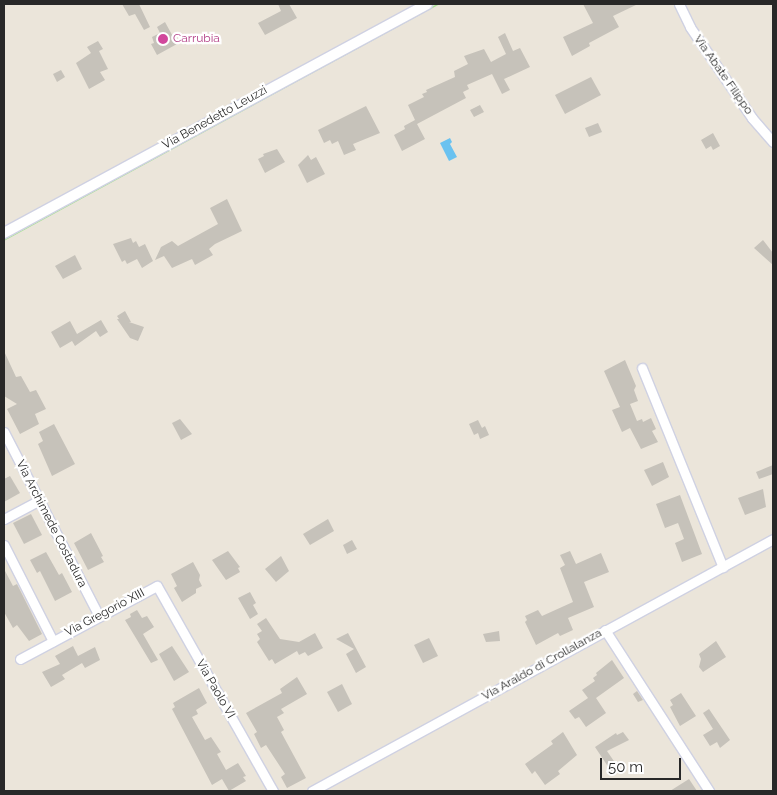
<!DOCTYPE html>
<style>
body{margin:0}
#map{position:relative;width:777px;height:795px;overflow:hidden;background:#ebe5da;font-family:Raleway,sans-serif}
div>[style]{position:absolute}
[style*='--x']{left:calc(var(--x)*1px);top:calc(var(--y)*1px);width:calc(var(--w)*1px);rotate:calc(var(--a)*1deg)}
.green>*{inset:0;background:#a9e395}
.water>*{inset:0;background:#6ac2f0}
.building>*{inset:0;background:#c6c2ba}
.roads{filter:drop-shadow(1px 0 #cfd1e2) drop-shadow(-1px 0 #cfd1e2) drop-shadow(0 1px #cfd1e2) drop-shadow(0 -1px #cfd1e2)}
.minor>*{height:9px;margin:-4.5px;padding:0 4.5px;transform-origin:4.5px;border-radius:4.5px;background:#fff}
.tertiary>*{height:10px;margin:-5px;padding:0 5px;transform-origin:5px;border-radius:5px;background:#fff}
.dots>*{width:14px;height:14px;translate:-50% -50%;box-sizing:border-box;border:2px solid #fff;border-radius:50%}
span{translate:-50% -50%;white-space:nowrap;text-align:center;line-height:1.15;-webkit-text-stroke:4.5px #fff;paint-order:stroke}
.hotel-label{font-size:12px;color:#b23c85}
.left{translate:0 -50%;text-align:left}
.street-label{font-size:12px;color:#282828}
.frame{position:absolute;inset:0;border:5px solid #282828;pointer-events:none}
.scale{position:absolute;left:600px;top:758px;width:81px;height:22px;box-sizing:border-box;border:2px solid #282828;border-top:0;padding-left:6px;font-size:15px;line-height:18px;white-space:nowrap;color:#282828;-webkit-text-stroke:4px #fff;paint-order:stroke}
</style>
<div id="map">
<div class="green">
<i style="clip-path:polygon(437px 4px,440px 4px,4px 241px,4px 240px)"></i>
</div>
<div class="water">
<i style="clip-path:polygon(450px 138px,452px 142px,450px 144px,457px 157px,449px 161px,440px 143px)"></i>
</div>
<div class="building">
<i style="clip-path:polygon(122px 4px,139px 4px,150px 27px,144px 30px,135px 14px,129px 16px)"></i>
<i style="clip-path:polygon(278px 4px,289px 4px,297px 18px,265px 35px,258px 23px,281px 11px)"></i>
<i style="clip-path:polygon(583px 4px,638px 4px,613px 16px,619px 27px,589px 43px,590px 46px,572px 56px,563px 37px,593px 23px)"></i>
<i style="clip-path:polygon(165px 22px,177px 44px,157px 55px,151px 44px,154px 43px,152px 37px,160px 33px,157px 27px)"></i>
<i style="clip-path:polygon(505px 33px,513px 51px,520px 48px,530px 67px,504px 79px,510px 90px,502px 94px,492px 74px,467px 85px,469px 89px,463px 92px,466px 98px,417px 124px,425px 139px,402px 151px,394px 135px,405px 129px,404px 126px,415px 120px,408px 105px,424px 97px,422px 94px,427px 92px,426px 90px,455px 77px,454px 71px,468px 64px,464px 56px,484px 49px,491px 62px,506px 54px,498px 37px)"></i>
<i style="clip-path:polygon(98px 41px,103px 49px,99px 51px,108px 69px,100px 72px,105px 80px,89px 89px,76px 63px,91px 53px,87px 47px)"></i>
<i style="clip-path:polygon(61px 70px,65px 77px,57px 82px,53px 74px)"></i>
<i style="clip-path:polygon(591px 77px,601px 95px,565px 114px,555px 95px)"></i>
<i style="clip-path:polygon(480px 105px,484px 112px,474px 117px,470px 110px)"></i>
<i style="clip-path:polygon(366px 106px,380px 133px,353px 144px,356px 150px,344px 155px,338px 141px,332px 144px,330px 140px,324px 143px,318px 130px)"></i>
<i style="clip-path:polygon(598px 123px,602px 132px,589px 137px,585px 128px)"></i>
<i style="clip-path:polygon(713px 133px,720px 146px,713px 150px,711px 146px,706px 149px,701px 140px)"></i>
<i style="clip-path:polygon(277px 149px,285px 162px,265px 173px,258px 159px,264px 156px,263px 154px)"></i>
<i style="clip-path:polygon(308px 155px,311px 160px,316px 157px,325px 174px,307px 183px,298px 165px)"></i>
<i style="clip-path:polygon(227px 199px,242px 231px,215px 244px,209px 249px,213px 255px,195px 265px,192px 259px,172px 268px,164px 256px,155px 260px,161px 247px,172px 241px,178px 246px,218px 224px,210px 208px)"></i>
<i style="clip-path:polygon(131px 238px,133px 243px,136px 241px,139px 247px,145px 244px,153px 261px,142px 268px,137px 259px,127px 264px,125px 260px,122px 262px,113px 244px)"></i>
<i style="clip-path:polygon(763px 240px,773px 253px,773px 265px,754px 248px)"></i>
<i style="clip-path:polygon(75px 255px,82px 269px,63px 279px,55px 266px)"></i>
<i style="clip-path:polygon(125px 311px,131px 322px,129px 322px,144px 327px,138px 341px,130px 338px,117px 319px,119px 319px,117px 316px)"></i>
<i style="clip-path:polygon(101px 320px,108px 332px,100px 337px,96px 331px,75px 346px,72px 341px,60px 348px,51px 332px,70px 321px,77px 334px)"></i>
<i style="clip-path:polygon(4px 351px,16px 377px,21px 376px,30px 392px,36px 390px,46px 409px,35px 414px,39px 424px,20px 434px,7px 409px,17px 404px,4px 396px)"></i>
<i style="clip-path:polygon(625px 360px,636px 386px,634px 390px,638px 401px,630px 404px,637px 421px,642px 419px,643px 422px,651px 418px,656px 429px,652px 431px,658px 442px,641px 449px,630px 428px,622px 432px,612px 410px,620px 407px,604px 371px)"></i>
<i style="clip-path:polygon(180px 419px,192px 434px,181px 440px,172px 423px)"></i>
<i style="clip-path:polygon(478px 420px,482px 428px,485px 426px,489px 435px,480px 439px,478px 433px,474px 435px,469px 424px)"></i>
<i style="clip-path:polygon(54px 424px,75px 464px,52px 476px,38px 444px,43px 441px,39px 432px)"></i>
<i style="clip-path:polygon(663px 462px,669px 477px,652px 486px,644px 470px)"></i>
<i style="clip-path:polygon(773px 465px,773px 474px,759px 479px,756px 472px)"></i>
<i style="clip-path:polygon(10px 476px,20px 493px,4px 502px,4px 479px)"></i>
<i style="clip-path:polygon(763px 489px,766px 507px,745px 515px,738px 498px)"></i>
<i style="clip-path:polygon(680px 495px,702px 554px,682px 562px,675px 543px,684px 539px,678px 523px,665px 528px,656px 504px)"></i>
<i style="clip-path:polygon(31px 514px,42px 535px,24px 544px,13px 523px)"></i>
<i style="clip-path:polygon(328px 519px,334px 531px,310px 545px,303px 534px)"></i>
<i style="clip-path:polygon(91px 533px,103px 556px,101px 557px,104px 562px,88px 570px,74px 543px)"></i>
<i style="clip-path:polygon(352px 540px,357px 549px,347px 554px,343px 545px)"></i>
<i style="clip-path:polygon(228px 551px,240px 567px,238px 568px,240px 572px,226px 580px,212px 560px)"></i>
<i style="clip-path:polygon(570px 551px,576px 564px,601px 553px,609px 572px,584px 582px,594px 607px,568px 618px,573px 630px,560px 636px,558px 633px,536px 645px,525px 622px,527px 620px,525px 616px,538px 610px,542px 616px,573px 602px,560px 568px,565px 565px,560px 555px)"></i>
<i style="clip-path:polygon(46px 552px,59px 575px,62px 573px,72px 592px,55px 601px,40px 571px,37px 573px,30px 560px)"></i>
<i style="clip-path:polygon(281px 556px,289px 571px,276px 582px,265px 569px)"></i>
<i style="clip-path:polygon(193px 562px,200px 575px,199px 580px,202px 586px,196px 589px,196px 593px,182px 602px,174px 588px,177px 586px,171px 574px)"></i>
<i style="clip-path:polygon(4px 569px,13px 586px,17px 584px,42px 634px,29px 641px,17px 625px,13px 628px,4px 612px)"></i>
<i style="clip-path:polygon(250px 592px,256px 603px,253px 605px,258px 614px,250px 619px,238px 598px)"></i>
<i style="clip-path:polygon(137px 610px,142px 618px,147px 616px,154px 627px,143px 634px,158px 660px,151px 663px,125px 620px,131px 617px,130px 614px)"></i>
<i style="clip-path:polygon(266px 618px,280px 639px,299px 642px,315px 633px,323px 648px,308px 656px,305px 652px,299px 655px,297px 651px,275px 664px,272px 659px,269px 661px,257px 642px,260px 639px,257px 634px,262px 631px,257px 624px)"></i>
<i style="clip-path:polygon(499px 631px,500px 641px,486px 642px,483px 634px)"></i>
<i style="clip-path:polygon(348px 633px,366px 667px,356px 673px,346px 654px,354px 649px,336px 639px)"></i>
<i style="clip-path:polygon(429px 638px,438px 656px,423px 663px,414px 645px)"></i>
<i style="clip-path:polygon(716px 641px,726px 657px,703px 672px,699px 667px,701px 659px,699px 654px)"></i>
<i style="clip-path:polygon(73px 646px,78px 656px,95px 647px,100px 660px,85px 668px,82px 663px,62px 675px,65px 679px,51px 687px,42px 672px,60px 664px,55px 656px)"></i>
<i style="clip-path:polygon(172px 646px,189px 672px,174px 681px,159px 654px)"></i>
<i style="clip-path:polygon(612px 660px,624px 678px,596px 698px,606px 713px,586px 727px,579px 717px,575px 719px,569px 711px,588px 698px,582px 690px,595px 681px,593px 678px,597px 675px,596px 673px)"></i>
<i style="clip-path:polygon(297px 677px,307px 694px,281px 709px,284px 713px,277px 717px,284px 730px,281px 732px,306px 778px,287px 788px,281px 777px,285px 774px,266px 745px,261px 748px,254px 734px,257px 732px,246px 713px,282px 693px,280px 689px)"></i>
<i style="clip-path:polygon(342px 684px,352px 704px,338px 712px,327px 692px)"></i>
<i style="clip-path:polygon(199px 688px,207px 703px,196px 710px,198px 714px,192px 717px,205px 740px,211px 737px,221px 752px,217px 754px,226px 770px,238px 763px,246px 776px,243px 777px,246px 781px,229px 791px,222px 779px,212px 785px,172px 709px,175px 707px,173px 703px)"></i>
<i style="clip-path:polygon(637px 691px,643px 700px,638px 702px,633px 694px)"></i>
<i style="clip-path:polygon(681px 693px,696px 716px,680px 726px,670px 707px,673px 705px,670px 700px)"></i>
<i style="clip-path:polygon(709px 709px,730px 740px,720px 748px,717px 742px,710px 746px,703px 735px,713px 729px,703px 713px)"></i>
<i style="clip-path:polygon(563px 732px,577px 755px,558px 771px,560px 774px,545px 785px,535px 771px,532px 774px,525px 764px,553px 744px,551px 741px)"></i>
<i style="clip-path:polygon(623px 732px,629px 740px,607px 751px,618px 767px,611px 771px,595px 747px,616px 733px,617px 735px)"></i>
<i style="clip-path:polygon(689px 779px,697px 791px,670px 791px)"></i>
</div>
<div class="roads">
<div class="minor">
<i style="--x:679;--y:4;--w:25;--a:64"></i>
<i style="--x:690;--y:27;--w:110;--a:55.7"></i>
<i style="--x:752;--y:118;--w:32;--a:49"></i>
<i style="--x:642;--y:368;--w:215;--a:67.9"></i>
<i style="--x:4;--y:432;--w:207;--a:62.7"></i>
<i style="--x:4;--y:519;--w:40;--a:-28"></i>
<i style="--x:4;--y:545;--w:108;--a:63"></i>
<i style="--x:605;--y:630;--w:192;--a:57.1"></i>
<i style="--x:20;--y:659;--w:155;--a:-28.1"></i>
<i style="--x:157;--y:586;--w:236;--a:60.5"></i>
<i style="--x:312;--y:791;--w:525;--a:-28.66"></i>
</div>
<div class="tertiary">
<i style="--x:4;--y:233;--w:481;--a:-28.4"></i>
</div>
</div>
<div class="dots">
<i style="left:163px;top:39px;background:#d1479c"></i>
</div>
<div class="hotel-label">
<span class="left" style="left:173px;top:39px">Carrubia</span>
</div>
<div class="street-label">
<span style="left:723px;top:75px;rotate:55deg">Via Abate Filippo</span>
<span style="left:215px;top:118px;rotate:-29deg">Via Benedetto Leuzzi</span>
<span style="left:51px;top:524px;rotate:63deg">Via Archimede Costadura</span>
<span style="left:105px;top:613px;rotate:-28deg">Via Gregorio XIII</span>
<span style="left:542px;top:665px;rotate:-29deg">Via Araldo di Crollalanza</span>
<span style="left:215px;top:689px;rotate:60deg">Via Paolo VI</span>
</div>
<div class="frame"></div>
<div class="scale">50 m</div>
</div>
